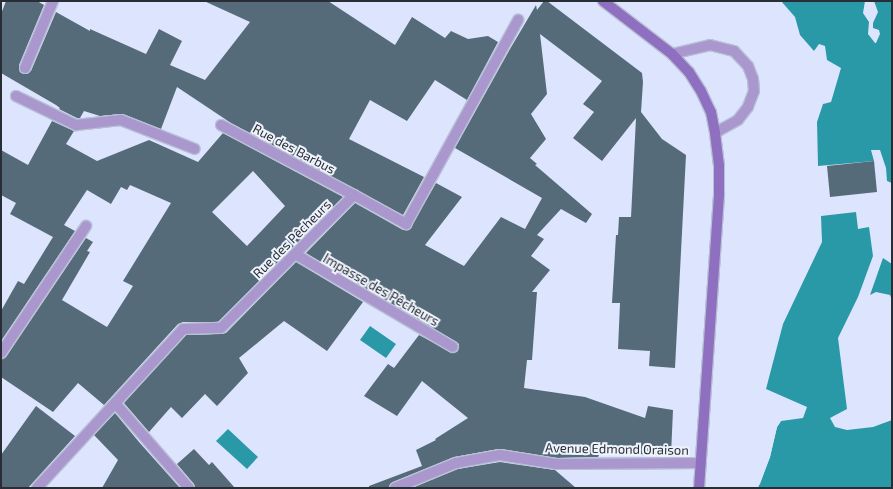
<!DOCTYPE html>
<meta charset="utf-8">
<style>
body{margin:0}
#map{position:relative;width:893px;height:489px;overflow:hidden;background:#dce5fd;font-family:"Exo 2",sans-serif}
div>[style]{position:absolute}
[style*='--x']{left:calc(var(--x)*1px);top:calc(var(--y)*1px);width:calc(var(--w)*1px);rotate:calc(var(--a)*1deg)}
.water>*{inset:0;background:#2a99a7}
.pier>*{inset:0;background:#dce5fd}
.building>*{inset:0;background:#566b79}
.roads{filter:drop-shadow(1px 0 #b8c0d5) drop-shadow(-1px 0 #b8c0d5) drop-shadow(0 1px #b8c0d5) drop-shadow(0 -1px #b8c0d5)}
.lane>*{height:10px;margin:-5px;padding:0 5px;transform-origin:5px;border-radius:5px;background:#aa97ce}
.street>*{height:10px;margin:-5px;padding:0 5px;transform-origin:5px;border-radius:5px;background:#aa97ce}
.secondary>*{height:10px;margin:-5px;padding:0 5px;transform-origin:5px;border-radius:5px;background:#8e6fc0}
span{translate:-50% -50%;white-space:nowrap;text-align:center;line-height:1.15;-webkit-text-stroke:4px #eff3fc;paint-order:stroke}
.street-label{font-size:13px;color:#292d36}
.frame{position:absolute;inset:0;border:2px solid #292d36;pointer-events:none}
</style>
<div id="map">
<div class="water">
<i style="clip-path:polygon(781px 1px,865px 1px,863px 13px,869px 22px,868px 34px,875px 43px,876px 43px,880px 34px,879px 30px,873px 28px,873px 23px,878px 12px,874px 1px,892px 1px,892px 183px,887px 181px,886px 168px,880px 150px,871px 150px,874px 161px,818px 166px,817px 122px,823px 104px,831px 102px,841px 68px,827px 60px,825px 46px,819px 44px,814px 51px,800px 35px,795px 17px)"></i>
<i style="clip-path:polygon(856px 212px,858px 229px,869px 227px,873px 256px,858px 297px,838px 338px,847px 409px,830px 418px,835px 427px,847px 430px,873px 427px,892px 420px,892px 488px,758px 488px,770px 457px,777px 427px,781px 421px,803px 418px,807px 407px,766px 389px,783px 324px,822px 242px,821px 216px)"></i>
<i style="clip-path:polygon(883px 258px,892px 264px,892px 300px,890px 295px,876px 292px,870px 295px)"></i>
<i style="clip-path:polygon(370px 326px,396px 344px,386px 358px,360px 340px)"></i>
<i style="clip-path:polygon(228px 429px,258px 457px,247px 469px,216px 441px)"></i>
</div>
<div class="pier">
<i style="clip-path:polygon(779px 421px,781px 421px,777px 427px,770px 457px,760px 484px,755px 488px,768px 457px,775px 427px)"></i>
</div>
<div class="building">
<i style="clip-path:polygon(6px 1px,37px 1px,44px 5px,19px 65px,20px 72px,25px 74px,31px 71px,56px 12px,90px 31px,90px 29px,146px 54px,159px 29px,182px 41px,170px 65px,205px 80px,250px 22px,204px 1px,328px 1px,395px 45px,412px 17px,445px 38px,451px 31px,468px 39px,488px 36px,498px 42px,467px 100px,435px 80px,407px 121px,370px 100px,349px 139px,424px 177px,403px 215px,231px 123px,177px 87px,161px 129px,123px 114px,100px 116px,84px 111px,80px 118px,77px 118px,59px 109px,60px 108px,56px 105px,1px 73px,1px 14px)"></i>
<i style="clip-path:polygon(544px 1px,547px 1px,642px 73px,643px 82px,641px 112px,662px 139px,686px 155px,675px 368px,649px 366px,650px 351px,618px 349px,620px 303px,612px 303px,616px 235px,618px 235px,619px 217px,631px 217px,636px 118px,602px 161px,573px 138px,594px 112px,583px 104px,602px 81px,540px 34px,547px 94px,531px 114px,546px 139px,530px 158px,537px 164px,535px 165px,592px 214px,586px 223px,561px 209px,537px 235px,544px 239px,531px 256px,550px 270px,532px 292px,537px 292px,532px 360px,527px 360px,524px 388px,585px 397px,645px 418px,648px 406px,673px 410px,671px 455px,600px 453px,598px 457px,556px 458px,499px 449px,454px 457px,393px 482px,389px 488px,369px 488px,369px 486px,422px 466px,416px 450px,436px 440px,435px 439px,468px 418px,422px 381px,397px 416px,364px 396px,388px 364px,394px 368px,419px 335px,453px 353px,458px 351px,459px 344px,306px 253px,355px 203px,403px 230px,409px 230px,436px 183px,462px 197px,425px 245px,464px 266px,501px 217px,525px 229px,542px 198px,455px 148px,510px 49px,536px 5px,537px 10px)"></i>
<i style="clip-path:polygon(evenodd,52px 121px,74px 131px,66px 144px,97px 161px,149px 140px,198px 162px,223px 133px,343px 197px,218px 322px,183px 322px,178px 324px,104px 405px,78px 383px,53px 412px,1px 377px,1px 359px,6px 357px,86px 238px,93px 242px,87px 251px,90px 252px,62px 300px,107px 327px,133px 286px,123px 281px,171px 203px,130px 185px,127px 190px,121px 187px,111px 204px,87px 190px,64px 225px,75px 231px,1px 341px,1px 311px,18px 281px,24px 284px,53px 237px,10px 214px,16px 203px,1px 195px,1px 150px,28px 165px,52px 121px,253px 171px,285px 206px,247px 246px,212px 212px,253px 171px)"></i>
<i style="clip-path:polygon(874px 161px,877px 192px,830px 197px,827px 166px)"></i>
<i style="clip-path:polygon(296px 262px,363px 302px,327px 351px,284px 321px,239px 358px,248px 373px,217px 406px,205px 394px,182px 418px,171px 407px,149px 432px,124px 403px,186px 335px,221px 334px,226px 333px)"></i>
<i style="clip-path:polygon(36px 406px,75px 436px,28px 488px,1px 488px,1px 455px)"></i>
<i style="clip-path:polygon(115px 413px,139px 442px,180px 488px,102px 488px,118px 460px,94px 435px)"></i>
<i style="clip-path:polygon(194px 449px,209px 465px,212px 462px,235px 488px,195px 488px,194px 484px,177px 464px)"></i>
<i style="clip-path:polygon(500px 462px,555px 470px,576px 488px,412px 488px,458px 469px)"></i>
</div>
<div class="roads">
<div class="lane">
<i style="--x:672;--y:54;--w:39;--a:-13"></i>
<i style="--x:710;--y:45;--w:25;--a:14"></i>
<i style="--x:734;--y:51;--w:21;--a:47"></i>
<i style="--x:748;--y:66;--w:14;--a:69"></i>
<i style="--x:753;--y:79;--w:12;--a:85"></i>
<i style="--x:754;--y:91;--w:17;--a:111"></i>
<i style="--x:748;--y:107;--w:16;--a:128"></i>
<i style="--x:738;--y:120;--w:26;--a:151"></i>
</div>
<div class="street">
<i style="--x:25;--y:68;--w:73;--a:-67.3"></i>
<i style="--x:16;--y:96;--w:67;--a:25.8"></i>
<i style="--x:76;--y:125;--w:45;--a:-6.3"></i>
<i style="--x:121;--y:120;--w:79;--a:21.4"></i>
<i style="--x:221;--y:125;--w:150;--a:27.8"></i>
<i style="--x:295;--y:254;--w:183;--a:30.5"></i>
<i style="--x:1;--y:353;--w:153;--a:-56.2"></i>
<i style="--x:115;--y:403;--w:113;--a:49"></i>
<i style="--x:37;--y:488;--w:216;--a:-47.4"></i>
<i style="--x:183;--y:329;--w:38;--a:-2"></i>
<i style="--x:221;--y:328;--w:188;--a:-45"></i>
<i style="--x:354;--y:195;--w:60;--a:29.1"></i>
<i style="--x:406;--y:224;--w:233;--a:-61.2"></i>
<i style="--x:395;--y:488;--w:66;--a:-22.3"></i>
<i style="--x:456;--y:463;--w:45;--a:-10.3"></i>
<i style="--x:500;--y:455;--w:57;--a:9.1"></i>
<i style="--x:556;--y:464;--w:145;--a:-0.4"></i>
</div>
<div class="secondary">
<i style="--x:603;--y:1;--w:87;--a:37.5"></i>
<i style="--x:672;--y:54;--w:25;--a:47"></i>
<i style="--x:689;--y:72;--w:22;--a:58"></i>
<i style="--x:701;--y:91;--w:23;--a:65"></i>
<i style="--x:711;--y:112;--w:21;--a:79"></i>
<i style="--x:715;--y:133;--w:32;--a:83"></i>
<i style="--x:719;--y:165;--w:30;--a:90"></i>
<i style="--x:719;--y:195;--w:294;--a:93.9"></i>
</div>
</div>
<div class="street-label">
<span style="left:294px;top:149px;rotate:28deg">Rue des Barbus</span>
<span style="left:292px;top:239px;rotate:-45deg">Rue des Pêcheurs</span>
<span style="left:381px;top:290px;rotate:30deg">Impasse des Pêcheurs</span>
<span style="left:617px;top:449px;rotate:1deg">Avenue Edmond Oraison</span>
</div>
<div class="frame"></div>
</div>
